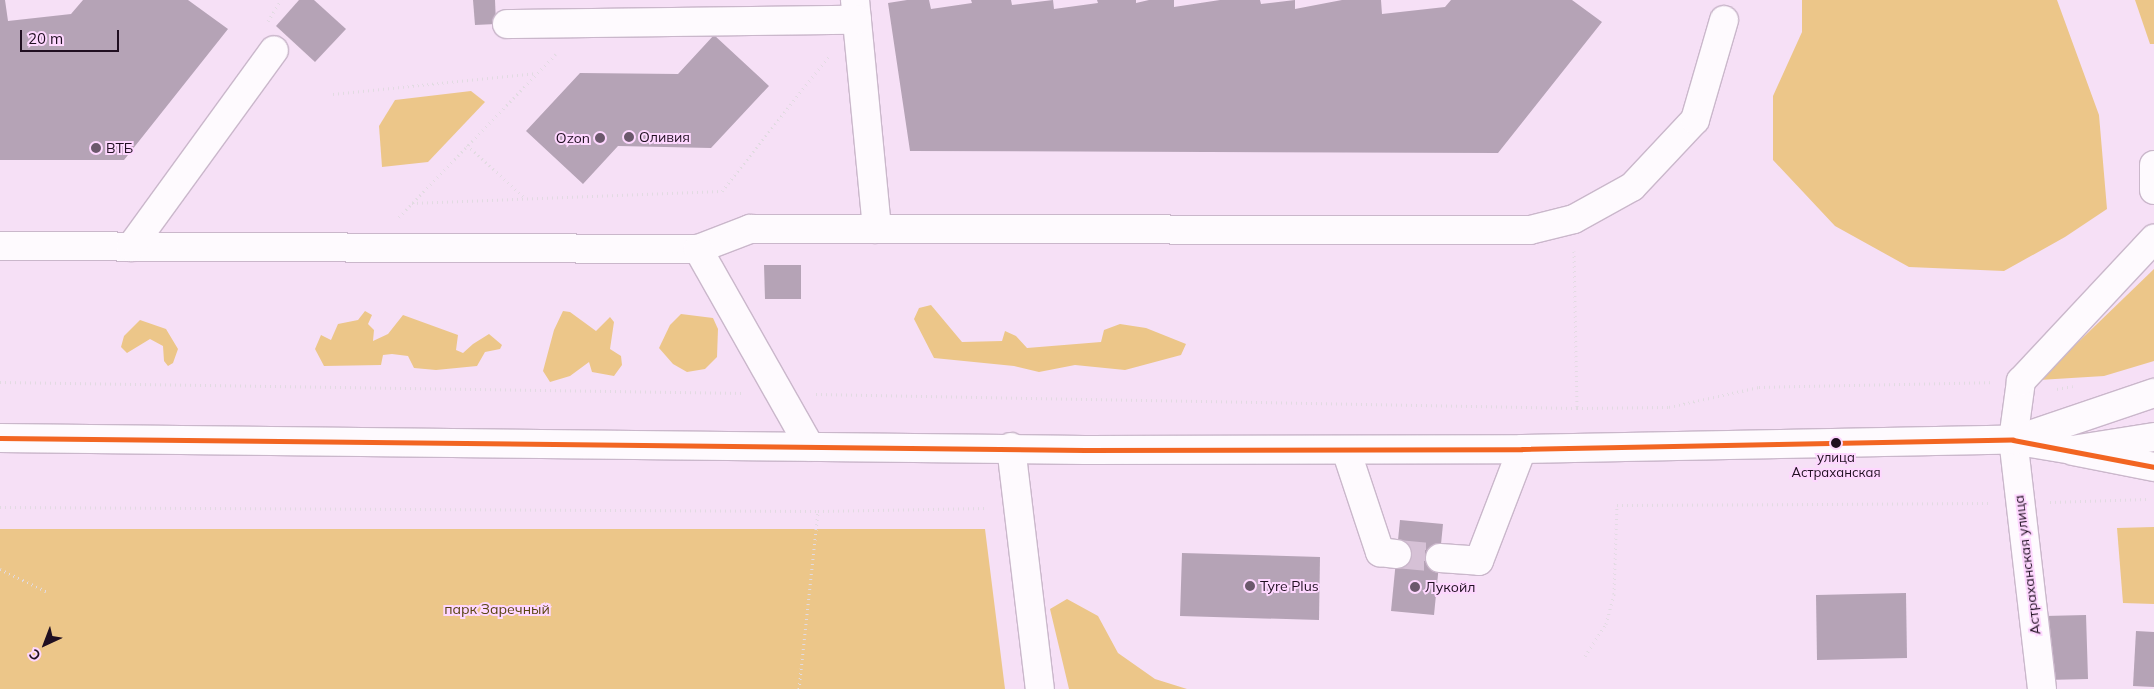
<!DOCTYPE html>
<meta charset="utf-8">
<style>
body{margin:0}
#map{position:relative;width:2154px;height:689px;overflow:hidden;background:#f6e0f6;font-family:Mulish,sans-serif}
div>[style]{position:absolute}
[style*='--x']{left:calc(var(--x)*1px);top:calc(var(--y)*1px);width:calc(var(--w)*1px);rotate:calc(var(--a)*1deg)}
.green>*{inset:0;background:#ecc689}
.building>*{inset:0;background:#b5a3b6}
.minor-tunnel>*{height:28px;margin-top:-14px;transform-origin:0;background:repeating-linear-gradient(90deg,#d6c1d6 0 28px,transparent 0 42px)}
.path>*{height:3px;margin-top:-1.5px;transform-origin:0;background:repeating-linear-gradient(90deg,#e2dbe2 0 1px,transparent 0 5px)}
.roads{filter:drop-shadow(1px 0 #cab7cb) drop-shadow(-1px 0 #cab7cb) drop-shadow(0 1px #cab7cb) drop-shadow(0 -1px #cab7cb)}
.minor>*{height:28px;margin:-14px;padding:0 14px;transform-origin:14px;border-radius:14px;background:#fefafe}
.major>*{height:28px;margin:-14px;padding:0 14px;transform-origin:14px;border-radius:14px;background:#fefafe}
.bus-1>*{height:5px;margin:-2.5px;padding:0 2.5px;transform-origin:2.5px;border-radius:2.5px;background:#f26522}
.dots>*{width:14px;height:14px;translate:-50% -50%;box-sizing:border-box;border:2px solid #fed7ff;border-radius:50%}
span{translate:-50% -50%;white-space:nowrap;text-align:center;line-height:1.15;-webkit-text-stroke:4px #fed7ff;paint-order:stroke}
.bus-label{font-size:13px;color:#200f21}
.poi-label{font-size:14px;color:#200f21}
.left{translate:0 -50%;text-align:left}
.right{translate:-100% -50%;text-align:right}
.street-label{font-size:14px;color:#200f21}
.park-label{font-size:14px;color:#594412}
.north{position:absolute;left:20px;top:619px;width:50px;height:50px;-webkit-text-stroke:4px #fed7ff;paint-order:stroke;rotate:223deg;font-size:14px;font-weight:700;line-height:20px;text-align:center;color:#200f21}
.north::after{content:'';display:block;margin:auto;width:18px;height:22px;background:#200f21;clip-path:polygon(50% 0,100% 100%,50% 72%,0 100%)}
.scale{position:absolute;left:20px;top:30px;width:99px;height:22px;box-sizing:border-box;border:2px solid #200f21;border-top:0;padding-left:6px;font-size:15px;line-height:18px;white-space:nowrap;color:#200f21;-webkit-text-stroke:4px #fed7ff;paint-order:stroke}
</style>
<div id="map">
<div class="green">
<i style="clip-path:polygon(1802px 0,2057px 0,2099px 115px,2107px 209px,2065px 237px,2004px 271px,1909px 267px,1835px 226px,1773px 160px,1773px 96px,1802px 32px)"></i>
<i style="clip-path:polygon(2135px 0,2154px 0,2154px 44px,2150px 44px)"></i>
<i style="clip-path:polygon(471px 91px,485px 102px,428px 162px,382px 167px,379px 126px,395px 100px)"></i>
<i style="clip-path:polygon(2154px 269px,2154px 361px,2104px 376px,2039px 380px)"></i>
<i style="clip-path:polygon(931px 305px,962px 342px,1002px 341px,1005px 331px,1016px 336px,1027px 348px,1101px 342px,1104px 330px,1120px 324px,1146px 328px,1186px 344px,1181px 355px,1125px 370px,1075px 365px,1039px 372px,1014px 366px,934px 358px,914px 319px,919px 308px)"></i>
<i style="clip-path:polygon(365px 311px,372px 315px,368px 324px,374px 330px,373px 341px,388px 334px,403px 315px,458px 335px,456px 350px,463px 353px,473px 344px,489px 334px,502px 345px,500px 349px,485px 352px,477px 366px,436px 370px,414px 368px,408px 356px,392px 354px,383px 355px,381px 365px,324px 366px,315px 349px,321px 335px,331px 340px,338px 324px,358px 320px)"></i>
<i style="clip-path:polygon(563px 311px,570px 312px,596px 331px,610px 317px,614px 322px,610px 349px,621px 356px,622px 365px,614px 376px,592px 372px,589px 362px,570px 376px,550px 382px,543px 371px,554px 330px)"></i>
<i style="clip-path:polygon(681px 314px,713px 318px,718px 329px,717px 357px,705px 369px,687px 372px,673px 364px,659px 348px,670px 325px)"></i>
<i style="clip-path:polygon(140px 320px,166px 329px,178px 349px,173px 363px,168px 366px,164px 361px,163px 346px,150px 339px,127px 353px,121px 347px,124px 336px)"></i>
<i style="clip-path:polygon(2154px 527px,2154px 604px,2123px 603px,2117px 528px)"></i>
<i style="clip-path:polygon(0 529px,985px 529px,1005px 689px,0 689px)"></i>
<i style="clip-path:polygon(1067px 599px,1098px 616px,1118px 653px,1155px 679px,1187px 689px,1069px 689px,1050px 609px)"></i>
</div>
<div class="building">
<i style="clip-path:polygon(0 0,5px 0,8px 21px,71px 14px,83px 0,188px 0,228px 29px,124px 160px,0 160px)"></i>
<i style="clip-path:polygon(299px 0,314px 0,346px 29px,315px 62px,276px 26px)"></i>
<i style="clip-path:polygon(473px 0,495px 0,496px 24px,475px 25px)"></i>
<i style="clip-path:polygon(907px 0,929px 0,931px 9px,972px 3px,971px 0,1011px 0,1012px 5px,1053px 0,1054px 9px,1098px 3px,1097px 0,1136px 0,1136px 3px,1149px 0,1174px 0,1174px 7px,1220px 0,1260px 0,1261px 4px,1295px 0,1295px 9px,1342px 0,1381px 0,1382px 14px,1445px 7px,1451px 0,1572px 0,1602px 22px,1498px 153px,910px 151px,888px 3px)"></i>
<i style="clip-path:polygon(714px 35px,769px 86px,711px 148px,618px 146px,583px 184px,526px 131px,580px 73px,678px 74px)"></i>
<i style="clip-path:polygon(764px 265px,801px 265px,801px 299px,765px 299px)"></i>
<i style="clip-path:polygon(1400px 520px,1443px 524px,1434px 615px,1391px 611px)"></i>
<i style="clip-path:polygon(1182px 553px,1320px 557px,1319px 620px,1180px 616px)"></i>
<i style="clip-path:polygon(1906px 593px,1907px 658px,1817px 660px,1816px 595px)"></i>
<i style="clip-path:polygon(2086px 615px,2088px 679px,2046px 680px,2045px 616px)"></i>
<i style="clip-path:polygon(2136px 631px,2154px 632px,2154px 687px,2133px 686px)"></i>
</div>
<div class="minor-tunnel">
<i style="--x:1397;--y:554;--w:43;--a:5.3"></i>
</div>
<div class="path">
<i style="--x:268;--y:21;--w:25;--a:-58"></i>
<i style="--x:333;--y:94;--w:205;--a:-5.9"></i>
<i style="--x:467;--y:145;--w:79;--a:42.4"></i>
<i style="--x:412;--y:203;--w:310;--a:-2.2"></i>
<i style="--x:722;--y:191;--w:172;--a:-51.6"></i>
<i style="--x:399;--y:217;--w:226;--a:-46.1"></i>
<i style="--x:1574;--y:251;--w:157;--a:88.9"></i>
<i style="--x:0;--y:382;--w:745;--a:0.85"></i>
<i style="--x:2057;--y:389;--w:16;--a:-11"></i>
<i style="--x:816;--y:394;--w:761;--a:1.05"></i>
<i style="--x:1577;--y:408;--w:92;--a:-0.6"></i>
<i style="--x:1669;--y:407;--w:92;--a:-12.5"></i>
<i style="--x:1759;--y:387;--w:231;--a:-1.2"></i>
<i style="--x:2050;--y:502;--w:98;--a:-1.8"></i>
<i style="--x:0;--y:507;--w:818;--a:0.28"></i>
<i style="--x:818;--y:511;--w:169;--a:-1"></i>
<i style="--x:0;--y:569;--w:51;--a:25.6"></i>
<i style="--x:1585;--y:656;--w:38;--a:-57"></i>
<i style="--x:1606;--y:624;--w:31;--a:-75"></i>
<i style="--x:1614;--y:594;--w:89;--a:-88.1"></i>
<i style="--x:1617;--y:505;--w:374;--a:-0.3"></i>
<i style="--x:799;--y:689;--w:179;--a:-83.9"></i>
</div>
<div class="roads">
<div class="minor">
<i style="--x:855;--y:0;--w:230;--a:84.5"></i>
<i style="--x:507;--y:24;--w:350;--a:-0.7"></i>
<i style="--x:2154;--y:165;--w:25;--a:90"></i>
<i style="--x:0;--y:246;--w:698;--a:0.25"></i>
<i style="--x:698;--y:249;--w:56;--a:-21"></i>
<i style="--x:750;--y:229;--w:780;--a:0.07"></i>
<i style="--x:1530;--y:230;--w:45;--a:-14"></i>
<i style="--x:1574;--y:219;--w:66;--a:-28.9"></i>
<i style="--x:1632;--y:187;--w:92;--a:-46.8"></i>
<i style="--x:1695;--y:120;--w:104;--a:-73.8"></i>
<i style="--x:131;--y:247;--w:243;--a:-54"></i>
<i style="--x:698;--y:249;--w:227;--a:60.5"></i>
<i style="--x:1011;--y:447;--w:244;--a:83.2"></i>
<i style="--x:1346;--y:450;--w:108;--a:71.6"></i>
<i style="--x:1380;--y:552;--w:17;--a:7"></i>
<i style="--x:2073;--y:451;--w:83;--a:11.2"></i>
<i style="--x:1440;--y:558;--w:39;--a:4"></i>
<i style="--x:1479;--y:561;--w:120;--a:-69"></i>
<i style="--x:2042;--y:689;--w:251;--a:-96.6"></i>
<i style="--x:2013;--y:440;--w:60;--a:-82.3"></i>
<i style="--x:2021;--y:381;--w:195;--a:-46.9"></i>
</div>
<div class="major">
<i style="--x:0;--y:438;--w:1085;--a:0.63"></i>
<i style="--x:1085;--y:450;--w:437;--a:-0.1"></i>
<i style="--x:1522;--y:449;--w:491;--a:-1.1"></i>
<i style="--x:2013;--y:440;--w:60;--a:9.6"></i>
<i style="--x:2072;--y:450;--w:83;--a:-9"></i>
<i style="--x:2015;--y:440;--w:147;--a:-18.7"></i>
</div>
</div>
<div class="bus-1">
<i style="--x:0;--y:438;--w:1085;--a:0.63"></i>
<i style="--x:1085;--y:450;--w:437;--a:-0.1"></i>
<i style="--x:1522;--y:449;--w:491;--a:-1.1"></i>
<i style="--x:2013;--y:440;--w:144;--a:10.8"></i>
</div>
<div class="dots">
<i style="left:629px;top:137px;background:#6b586c"></i>
<i style="left:600px;top:138px;background:#6b586c"></i>
<i style="left:96px;top:148px;background:#6b586c"></i>
<i style="left:1836px;top:443px;background:#200f21"></i>
<i style="left:1250px;top:586px;background:#6b586c"></i>
<i style="left:1415px;top:587px;background:#6b586c"></i>
</div>
<div class="bus-label">
<span style="left:1836px;top:465px">улица<br>Астраханская</span>
</div>
<div class="poi-label">
<span class="left" style="left:639px;top:137px">Оливия</span>
<span class="right" style="left:590px;top:138px">Ozon</span>
<span class="left" style="left:106px;top:148px">ВТБ</span>
<span class="left" style="left:1260px;top:586px">Tyre Plus</span>
<span class="left" style="left:1425px;top:587px">Лукойл</span>
</div>
<div class="street-label">
<span style="left:2027px;top:565px;rotate:-97deg">Астраханская улица</span>
</div>
<div class="park-label">
<span style="left:497px;top:609px">парк Заречный</span>
</div>
<div class="north">С</div>
<div class="scale">20 m</div>
</div>
